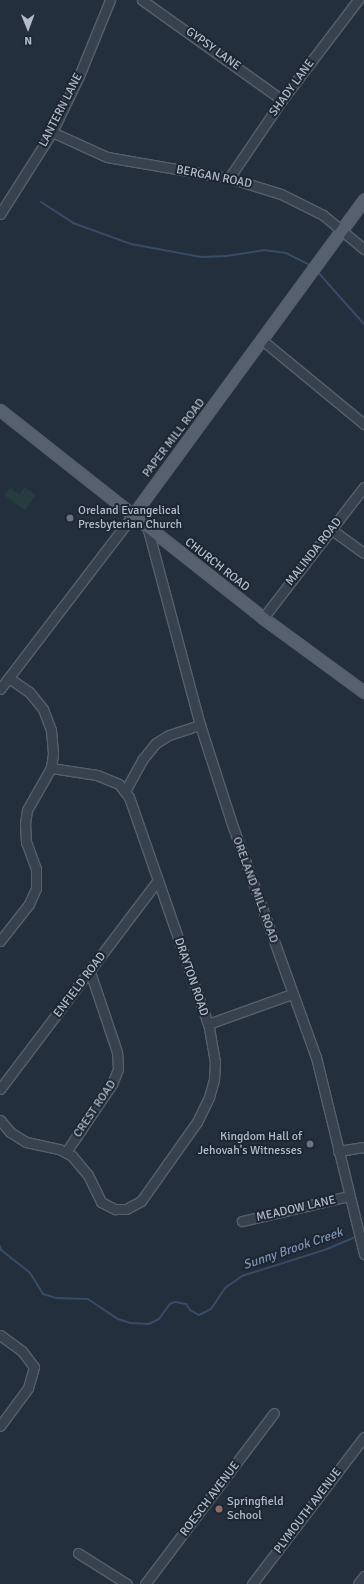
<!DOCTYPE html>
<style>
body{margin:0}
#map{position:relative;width:364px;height:1584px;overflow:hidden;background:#242f3e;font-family:Signika,sans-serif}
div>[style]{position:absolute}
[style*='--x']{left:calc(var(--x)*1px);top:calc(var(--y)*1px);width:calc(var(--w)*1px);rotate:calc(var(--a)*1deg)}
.green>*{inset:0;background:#263c3f}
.stream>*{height:2px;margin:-1px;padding:0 1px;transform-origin:1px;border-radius:1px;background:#394c67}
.roads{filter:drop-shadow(1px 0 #565f6c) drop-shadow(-1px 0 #565f6c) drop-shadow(0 1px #565f6c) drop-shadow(0 -1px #565f6c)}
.minor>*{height:9px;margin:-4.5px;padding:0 4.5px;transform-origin:4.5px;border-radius:4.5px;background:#38414e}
.major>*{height:11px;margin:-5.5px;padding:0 5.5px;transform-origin:5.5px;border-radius:5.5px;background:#56606e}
.dots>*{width:11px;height:11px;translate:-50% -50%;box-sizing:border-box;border:2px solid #1d2633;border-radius:50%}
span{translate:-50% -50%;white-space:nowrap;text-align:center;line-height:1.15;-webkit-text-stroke:4px #1d2633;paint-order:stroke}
.street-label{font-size:12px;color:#b4bcc9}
.poi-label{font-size:12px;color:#b4bcc9}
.left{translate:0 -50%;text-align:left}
.right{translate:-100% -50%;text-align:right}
.water-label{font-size:13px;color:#7c92b1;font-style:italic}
.north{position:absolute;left:8px;top:8px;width:40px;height:40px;-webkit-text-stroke:3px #1d2633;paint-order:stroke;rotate:179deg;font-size:11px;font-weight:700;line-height:16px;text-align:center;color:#b4bcc9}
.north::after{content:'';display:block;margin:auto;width:14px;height:18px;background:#b4bcc9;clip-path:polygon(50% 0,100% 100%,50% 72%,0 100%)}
</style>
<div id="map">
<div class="green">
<i style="clip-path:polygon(25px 487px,36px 495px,25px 510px,4px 495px,10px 488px,19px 494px)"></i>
</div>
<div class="stream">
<i style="--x:41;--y:202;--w:38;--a:33"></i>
<i style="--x:73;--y:223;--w:62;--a:19.9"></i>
<i style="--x:131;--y:244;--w:71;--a:10.5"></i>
<i style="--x:201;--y:257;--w:26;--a:-2"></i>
<i style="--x:227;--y:256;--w:37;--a:-9"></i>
<i style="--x:264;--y:250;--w:22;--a:8"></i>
<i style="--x:286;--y:253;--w:28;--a:27"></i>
<i style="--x:316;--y:270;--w:72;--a:48.4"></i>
<i style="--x:0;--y:1246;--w:4;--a:76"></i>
<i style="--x:1;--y:1250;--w:37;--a:38"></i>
<i style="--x:30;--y:1273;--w:25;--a:58"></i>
<i style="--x:43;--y:1294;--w:14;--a:17"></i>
<i style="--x:56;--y:1298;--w:32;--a:2"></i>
<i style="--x:88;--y:1299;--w:36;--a:34"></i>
<i style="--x:118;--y:1319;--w:13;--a:18"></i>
<i style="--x:130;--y:1323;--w:19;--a:3"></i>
<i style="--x:149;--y:1324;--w:11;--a:-27"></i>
<i style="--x:159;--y:1319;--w:19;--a:-54"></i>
<i style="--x:170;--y:1304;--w:5;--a:-22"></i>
<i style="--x:175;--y:1302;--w:11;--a:10"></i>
<i style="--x:186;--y:1304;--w:7;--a:56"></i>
<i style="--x:190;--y:1310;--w:10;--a:29"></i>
<i style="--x:199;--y:1315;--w:13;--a:-27"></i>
<i style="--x:211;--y:1309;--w:25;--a:-56"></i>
<i style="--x:225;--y:1288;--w:21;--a:-35"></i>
<i style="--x:242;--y:1276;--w:89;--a:-17.6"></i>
<i style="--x:327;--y:1249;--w:33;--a:-23"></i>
</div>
<div class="roads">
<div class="minor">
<i style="--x:142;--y:0;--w:172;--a:35.5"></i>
<i style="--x:52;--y:132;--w:60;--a:24.4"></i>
<i style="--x:107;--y:157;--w:124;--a:9.8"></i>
<i style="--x:229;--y:178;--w:54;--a:17.1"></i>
<i style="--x:281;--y:194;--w:47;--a:26.6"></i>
<i style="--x:323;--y:215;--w:53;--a:39.7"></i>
<i style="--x:229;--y:178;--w:94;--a:-55.8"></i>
<i style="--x:282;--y:100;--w:126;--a:-52.8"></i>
<i style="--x:0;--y:214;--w:97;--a:-57.6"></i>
<i style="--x:52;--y:132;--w:62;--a:-64.3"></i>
<i style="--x:79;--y:76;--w:82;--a:-67.8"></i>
<i style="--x:262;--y:340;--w:132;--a:39.5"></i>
<i style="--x:147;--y:526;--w:206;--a:75.1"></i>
<i style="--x:200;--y:725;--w:107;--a:72.1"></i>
<i style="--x:233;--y:827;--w:245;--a:70.2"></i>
<i style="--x:316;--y:1057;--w:203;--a:76.3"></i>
<i style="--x:332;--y:530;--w:39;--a:36"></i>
<i style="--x:263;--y:618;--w:165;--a:-52.4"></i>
<i style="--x:0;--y:689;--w:219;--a:-52.6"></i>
<i style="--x:125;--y:791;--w:35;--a:-61"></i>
<i style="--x:142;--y:760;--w:22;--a:-51"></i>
<i style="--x:156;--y:743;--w:15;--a:-32"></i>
<i style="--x:169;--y:735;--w:33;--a:-18"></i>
<i style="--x:0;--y:941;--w:47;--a:-51.9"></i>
<i style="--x:29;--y:904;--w:17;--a:-66"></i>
<i style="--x:36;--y:888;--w:19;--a:-90"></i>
<i style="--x:36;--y:869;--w:29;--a:-110"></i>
<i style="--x:26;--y:842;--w:18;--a:-93"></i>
<i style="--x:25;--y:824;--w:14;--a:-82"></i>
<i style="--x:27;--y:810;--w:48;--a:-60.3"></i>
<i style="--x:51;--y:768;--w:15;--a:-82"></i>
<i style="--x:53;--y:753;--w:23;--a:-95"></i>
<i style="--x:51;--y:730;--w:22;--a:-111"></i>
<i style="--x:43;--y:709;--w:22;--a:-129"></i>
<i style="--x:29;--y:692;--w:24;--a:-145"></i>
<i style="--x:208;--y:1024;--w:89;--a:-19.7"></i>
<i style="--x:0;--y:1089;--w:262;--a:-52.9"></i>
<i style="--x:0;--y:1120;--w:16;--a:50"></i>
<i style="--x:10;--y:1132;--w:19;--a:32"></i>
<i style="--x:26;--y:1142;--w:34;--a:12"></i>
<i style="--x:59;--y:1149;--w:15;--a:28"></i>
<i style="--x:72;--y:1156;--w:25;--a:50"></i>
<i style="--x:88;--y:1175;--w:30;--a:64"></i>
<i style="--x:101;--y:1202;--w:16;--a:27"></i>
<i style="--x:115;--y:1209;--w:11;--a:0"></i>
<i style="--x:126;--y:1209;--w:17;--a:-28"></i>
<i style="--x:141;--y:1201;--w:97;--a:-54.7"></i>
<i style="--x:197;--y:1122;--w:28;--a:-64"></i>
<i style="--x:209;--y:1097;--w:18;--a:-74"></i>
<i style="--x:214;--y:1080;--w:18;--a:-87"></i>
<i style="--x:215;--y:1062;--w:39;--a:-100"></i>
<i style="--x:208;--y:1024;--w:240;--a:-109.2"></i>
<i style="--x:129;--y:797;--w:16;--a:-128"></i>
<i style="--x:119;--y:784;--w:24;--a:-158"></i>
<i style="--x:97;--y:775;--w:47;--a:-171.3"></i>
<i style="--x:338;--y:1151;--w:26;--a:-9"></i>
<i style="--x:66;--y:1152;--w:82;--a:-55.9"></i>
<i style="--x:112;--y:1084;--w:16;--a:-68"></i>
<i style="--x:118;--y:1069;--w:17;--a:-93"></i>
<i style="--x:117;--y:1052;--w:84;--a:-108.6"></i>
<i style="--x:242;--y:1221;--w:110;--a:-13.2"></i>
<i style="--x:0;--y:1335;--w:27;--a:36"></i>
<i style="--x:22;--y:1351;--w:20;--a:53"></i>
<i style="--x:34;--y:1367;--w:22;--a:106"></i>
<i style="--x:28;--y:1388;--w:47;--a:126.4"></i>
<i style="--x:78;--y:1553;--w:58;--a:32.3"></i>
<i style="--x:145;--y:1584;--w:214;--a:-53"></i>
<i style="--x:252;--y:1584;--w:185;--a:-52.7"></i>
<i style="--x:358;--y:1584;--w:10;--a:-53"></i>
</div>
<div class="major">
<i style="--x:0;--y:410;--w:335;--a:38.3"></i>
<i style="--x:263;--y:618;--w:125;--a:36.2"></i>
<i style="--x:133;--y:515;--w:391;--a:-53.8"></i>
</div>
</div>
<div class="dots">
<i style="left:70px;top:518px;background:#6b7280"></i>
<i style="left:310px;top:1144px;background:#6b7280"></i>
<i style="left:219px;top:1509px;background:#8d6e63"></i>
</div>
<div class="street-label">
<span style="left:213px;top:49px;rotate:36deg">GYPSY LANE</span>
<span style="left:292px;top:88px;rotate:-54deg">SHADY LANE</span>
<span style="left:61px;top:110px;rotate:-63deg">LANTERN LANE</span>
<span style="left:214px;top:177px;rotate:11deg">BERGAN ROAD</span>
<span style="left:174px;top:438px;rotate:-53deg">PAPER MILL ROAD</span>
<span style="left:314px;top:552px;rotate:-52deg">MALINDA ROAD</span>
<span style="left:217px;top:565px;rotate:38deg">CHURCH ROAD</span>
<span style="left:255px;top:890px;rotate:70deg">ORELAND MILL ROAD</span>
<span style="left:191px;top:977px;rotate:71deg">DRAYTON ROAD</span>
<span style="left:80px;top:985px;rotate:-53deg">ENFIELD ROAD</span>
<span style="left:95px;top:1109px;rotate:-56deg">CREST ROAD</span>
<span style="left:296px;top:1209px;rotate:-13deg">MEADOW LANE</span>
<span style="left:210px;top:1499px;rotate:-53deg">ROESCH AVENUE</span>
<span style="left:308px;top:1511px;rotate:-53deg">PLYMOUTH AVENUE</span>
</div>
<div class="poi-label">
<span class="left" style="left:78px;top:518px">Oreland Evangelical<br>Presbyterian Church</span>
<span class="right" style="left:302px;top:1144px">Kingdom Hall of<br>Jehovah's Witnesses</span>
<span class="left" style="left:227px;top:1509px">Springfield<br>School</span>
</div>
<div class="water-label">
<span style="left:293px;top:1249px;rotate:-19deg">Sunny Brook Creek</span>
</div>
<div class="north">N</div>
</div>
